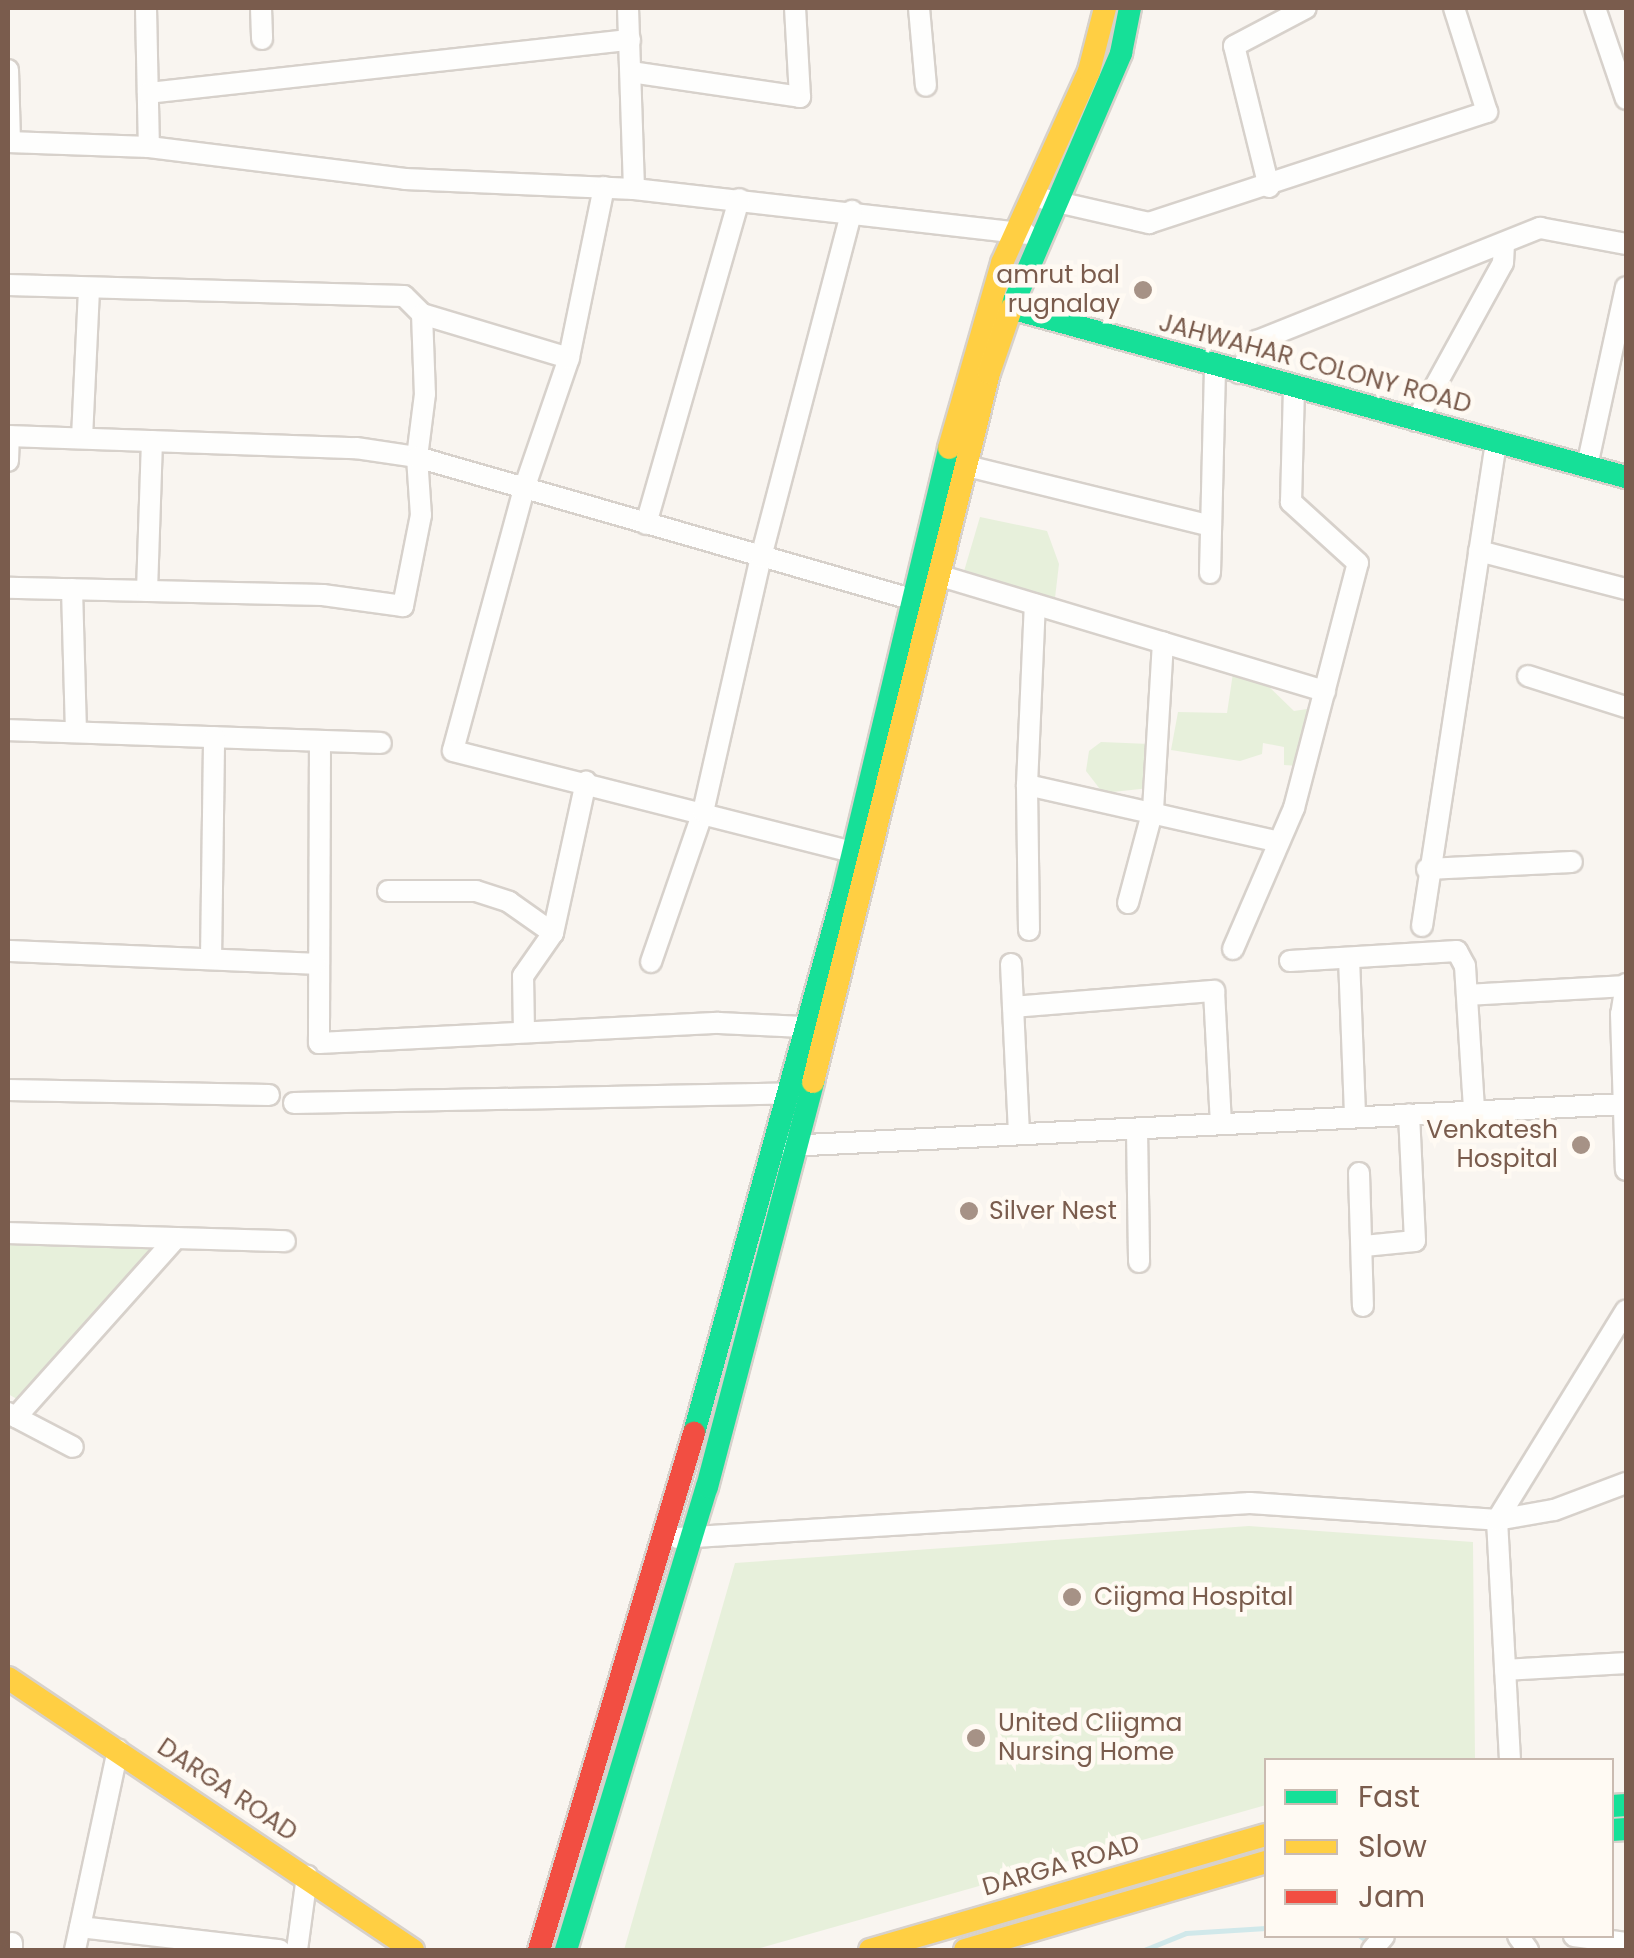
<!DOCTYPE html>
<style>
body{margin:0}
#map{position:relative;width:1634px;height:1958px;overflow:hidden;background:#f9f5f0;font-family:Poppins,sans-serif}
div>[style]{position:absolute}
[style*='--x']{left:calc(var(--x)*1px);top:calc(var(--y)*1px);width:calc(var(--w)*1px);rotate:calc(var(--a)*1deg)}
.green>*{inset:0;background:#e7f0db}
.stream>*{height:5px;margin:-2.5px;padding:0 2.5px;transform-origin:2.5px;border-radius:2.5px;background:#d0e8ea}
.roads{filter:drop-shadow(2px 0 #d7d1cb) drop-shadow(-2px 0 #d7d1cb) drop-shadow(0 2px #d7d1cb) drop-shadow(0 -2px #d7d1cb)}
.street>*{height:20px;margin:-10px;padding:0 10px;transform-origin:10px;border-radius:10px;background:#fefefd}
.fast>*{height:22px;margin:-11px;padding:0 11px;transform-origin:11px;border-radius:11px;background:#16e098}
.slow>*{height:22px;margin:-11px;padding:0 11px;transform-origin:11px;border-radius:11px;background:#ffcf43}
.jam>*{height:22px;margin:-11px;padding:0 11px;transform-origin:11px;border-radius:11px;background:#f24e42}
.dots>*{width:28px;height:28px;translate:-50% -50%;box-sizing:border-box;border:5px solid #fffaf3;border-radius:50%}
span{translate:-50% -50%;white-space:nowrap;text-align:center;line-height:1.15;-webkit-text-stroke:9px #fffaf3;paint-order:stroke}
.poi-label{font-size:25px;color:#7a5c4d}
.right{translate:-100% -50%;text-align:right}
.left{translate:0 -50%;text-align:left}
.street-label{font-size:25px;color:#7a5c4d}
.frame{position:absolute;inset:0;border:10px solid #7a5c4d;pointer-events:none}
.legend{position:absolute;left:1264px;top:1758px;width:350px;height:180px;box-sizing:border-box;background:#fffaf3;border:2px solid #cabbb1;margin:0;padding:12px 18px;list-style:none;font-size:30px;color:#7a5c4d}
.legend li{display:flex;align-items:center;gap:20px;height:50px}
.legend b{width:50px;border:2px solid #cabbb1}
</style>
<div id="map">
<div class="green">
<i style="clip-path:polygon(980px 517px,1047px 531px,1059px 564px,1055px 598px,962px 578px)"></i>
<i style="clip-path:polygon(1233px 673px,1259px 677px,1294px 711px,1307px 709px,1299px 766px,1284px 765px,1284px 747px,1263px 743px,1262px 754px,1240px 761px,1171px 750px,1178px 712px,1227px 713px)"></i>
<i style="clip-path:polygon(1101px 742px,1150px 744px,1150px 788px,1103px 793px,1086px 771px,1089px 751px)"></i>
<i style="clip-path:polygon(8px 1244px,154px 1247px,17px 1399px,8px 1394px)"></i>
<i style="clip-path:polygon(1249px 1526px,1473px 1542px,1475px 1760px,1266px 1760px,1266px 1805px,753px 1950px,624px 1950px,735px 1563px)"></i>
</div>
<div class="stream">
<i style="--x:1360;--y:1936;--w:12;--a:35"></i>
<i style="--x:1144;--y:1950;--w:45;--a:-22"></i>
<i style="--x:1186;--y:1933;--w:80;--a:-3.6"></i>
</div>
<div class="roads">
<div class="street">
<i style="--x:146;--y:8;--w:139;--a:88.8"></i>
<i style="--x:261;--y:8;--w:31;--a:88"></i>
<i style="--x:628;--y:8;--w:181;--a:88.1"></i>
<i style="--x:919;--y:8;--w:78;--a:84.9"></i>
<i style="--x:1595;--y:8;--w:96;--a:71.2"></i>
<i style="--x:8;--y:70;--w:72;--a:88.4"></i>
<i style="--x:631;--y:72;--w:171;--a:8.4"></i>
<i style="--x:800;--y:97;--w:89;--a:-93.2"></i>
<i style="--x:148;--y:93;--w:485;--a:-6.3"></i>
<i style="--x:8;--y:142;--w:141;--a:2"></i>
<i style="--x:149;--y:147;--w:258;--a:7.1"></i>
<i style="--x:405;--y:179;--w:229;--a:2.5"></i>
<i style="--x:634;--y:189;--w:395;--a:6.5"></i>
<i style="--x:604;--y:187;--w:175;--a:101.6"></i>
<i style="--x:569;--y:358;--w:139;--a:109"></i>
<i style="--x:524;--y:489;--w:271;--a:105.2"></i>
<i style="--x:453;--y:751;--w:408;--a:14.2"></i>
<i style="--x:1269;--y:187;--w:145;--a:-103.9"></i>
<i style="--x:1234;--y:46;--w:81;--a:-27.8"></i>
<i style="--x:1044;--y:199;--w:108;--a:12.9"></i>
<i style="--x:1149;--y:223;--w:356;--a:-18.2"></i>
<i style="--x:1487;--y:112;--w:109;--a:-107.6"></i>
<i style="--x:8;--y:285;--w:396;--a:1.6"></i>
<i style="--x:404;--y:296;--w:25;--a:45"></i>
<i style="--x:422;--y:314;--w:80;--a:87.9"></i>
<i style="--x:425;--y:394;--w:64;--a:97.2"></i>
<i style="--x:417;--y:457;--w:58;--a:86.1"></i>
<i style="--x:421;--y:515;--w:93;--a:101.2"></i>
<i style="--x:403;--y:606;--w:81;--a:-172.2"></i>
<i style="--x:323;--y:595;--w:315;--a:-178.7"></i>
<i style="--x:422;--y:314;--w:153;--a:16.7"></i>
<i style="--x:1239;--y:373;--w:37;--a:-61"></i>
<i style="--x:1257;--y:341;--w:305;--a:-21.8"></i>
<i style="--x:1540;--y:228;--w:87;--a:10.5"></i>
<i style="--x:1416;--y:421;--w:180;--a:-61.2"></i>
<i style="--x:1503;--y:263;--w:20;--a:-87"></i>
<i style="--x:8;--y:436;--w:348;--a:2"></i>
<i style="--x:356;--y:448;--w:62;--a:8.4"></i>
<i style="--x:417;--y:457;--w:514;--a:16.04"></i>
<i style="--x:82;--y:438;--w:150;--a:-87.3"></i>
<i style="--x:8;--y:461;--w:25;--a:-88"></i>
<i style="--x:967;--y:466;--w:251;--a:13.8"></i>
<i style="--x:1587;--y:466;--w:183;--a:-77.7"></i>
<i style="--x:646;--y:524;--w:338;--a:-74"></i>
<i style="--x:1479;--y:551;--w:152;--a:14.5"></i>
<i style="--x:1210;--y:573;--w:207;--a:-88.6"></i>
<i style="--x:941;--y:576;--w:401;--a:16.7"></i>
<i style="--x:72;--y:589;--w:140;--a:88.4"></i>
<i style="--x:147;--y:591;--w:150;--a:-88.1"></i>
<i style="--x:1528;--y:676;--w:103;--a:17.6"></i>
<i style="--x:8;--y:730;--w:373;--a:2"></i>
<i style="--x:320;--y:741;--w:302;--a:90.2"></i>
<i style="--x:319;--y:1043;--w:400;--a:-2.9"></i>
<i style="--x:719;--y:1023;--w:84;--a:2.7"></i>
<i style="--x:1027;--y:785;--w:258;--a:12.7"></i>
<i style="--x:1427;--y:869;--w:145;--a:-2.8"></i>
<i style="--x:388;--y:891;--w:88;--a:0"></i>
<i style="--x:476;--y:891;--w:35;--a:18"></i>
<i style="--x:509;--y:902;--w:54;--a:35.2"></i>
<i style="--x:1128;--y:903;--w:96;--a:-75"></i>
<i style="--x:1153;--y:810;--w:168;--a:-86.6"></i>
<i style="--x:1422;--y:926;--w:490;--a:-81.3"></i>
<i style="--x:1029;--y:930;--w:145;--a:-90.8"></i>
<i style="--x:1027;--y:785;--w:181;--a:-87.5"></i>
<i style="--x:1233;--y:949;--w:154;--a:-66.6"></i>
<i style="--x:1294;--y:808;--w:253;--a:-75.4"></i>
<i style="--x:1358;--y:563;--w:91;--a:-137.7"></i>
<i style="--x:1291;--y:502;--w:114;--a:-88.5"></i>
<i style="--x:8;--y:951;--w:308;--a:2.4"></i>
<i style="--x:1349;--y:958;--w:159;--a:87.8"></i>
<i style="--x:211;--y:959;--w:222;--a:-89.2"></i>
<i style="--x:1290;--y:961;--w:167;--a:-3.4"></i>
<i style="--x:1457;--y:951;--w:17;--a:62"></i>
<i style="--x:1465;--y:966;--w:145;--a:86.4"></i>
<i style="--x:651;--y:962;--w:159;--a:-70.9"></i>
<i style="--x:703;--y:812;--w:262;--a:-77.2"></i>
<i style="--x:761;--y:557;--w:358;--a:-75.3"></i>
<i style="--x:1011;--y:964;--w:170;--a:87.3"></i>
<i style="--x:1626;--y:984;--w:30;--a:99"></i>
<i style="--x:1621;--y:1014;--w:156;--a:88.2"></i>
<i style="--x:1467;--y:995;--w:159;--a:-3.2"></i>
<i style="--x:1013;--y:1007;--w:202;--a:-4.6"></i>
<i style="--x:1214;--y:991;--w:133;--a:87"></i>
<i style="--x:524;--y:1032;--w:56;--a:-91"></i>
<i style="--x:523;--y:976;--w:52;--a:-55.1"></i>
<i style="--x:553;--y:933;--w:155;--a:-77.7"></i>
<i style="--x:8;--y:1090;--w:261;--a:1.1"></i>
<i style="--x:294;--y:1103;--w:489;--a:-1.1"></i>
<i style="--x:1137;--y:1130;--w:132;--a:89.1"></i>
<i style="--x:787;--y:1146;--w:838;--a:-2.87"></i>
<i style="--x:1359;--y:1173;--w:133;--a:88.3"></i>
<i style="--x:8;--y:1233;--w:277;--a:1.7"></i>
<i style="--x:1364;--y:1246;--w:51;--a:-5.6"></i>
<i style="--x:1415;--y:1241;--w:127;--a:-92.7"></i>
<i style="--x:8;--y:1413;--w:73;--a:27.6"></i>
<i style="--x:16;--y:1417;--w:240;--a:-48.2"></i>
<i style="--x:678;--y:1538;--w:573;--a:-3.5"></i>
<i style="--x:1250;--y:1503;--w:248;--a:3.9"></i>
<i style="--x:1497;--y:1520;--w:58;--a:-10"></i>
<i style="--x:1554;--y:1510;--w:77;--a:-20.6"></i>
<i style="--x:1505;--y:1670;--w:121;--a:-3.3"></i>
<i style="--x:1510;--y:1760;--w:240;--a:-93.1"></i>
<i style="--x:1497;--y:1520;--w:246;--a:-58.4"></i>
<i style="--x:80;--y:1927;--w:201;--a:6.6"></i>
<i style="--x:1518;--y:1936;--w:17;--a:54"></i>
<i style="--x:1574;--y:1936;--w:52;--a:7.7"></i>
<i style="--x:12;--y:1950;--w:7;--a:-90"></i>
<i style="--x:75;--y:1950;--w:205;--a:-77.9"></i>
<i style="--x:297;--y:1950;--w:75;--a:-82.3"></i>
<i style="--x:1372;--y:1950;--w:18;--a:-49"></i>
</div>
<div class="fast">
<i style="--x:996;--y:304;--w:653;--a:15.36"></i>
<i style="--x:1011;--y:309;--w:279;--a:-66.7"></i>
<i style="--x:1121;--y:53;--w:46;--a:-78.7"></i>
<i style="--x:694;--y:1433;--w:559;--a:-74.55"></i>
<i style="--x:843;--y:894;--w:458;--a:-76.6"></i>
<i style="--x:1612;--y:1806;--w:14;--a:-4"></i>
<i style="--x:1612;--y:1830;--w:14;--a:-4"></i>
<i style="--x:566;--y:1950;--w:484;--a:-73.1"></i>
<i style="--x:707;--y:1487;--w:419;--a:-75.3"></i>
</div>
<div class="slow">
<i style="--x:949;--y:448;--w:192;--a:-74"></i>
<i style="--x:1002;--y:263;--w:211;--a:-65.6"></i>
<i style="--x:1089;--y:71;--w:65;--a:-75.7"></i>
<i style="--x:813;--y:1082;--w:731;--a:-76.06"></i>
<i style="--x:989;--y:373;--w:68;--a:-71"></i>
<i style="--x:8;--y:1678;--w:488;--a:33.9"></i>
<i style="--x:870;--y:1950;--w:412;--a:-16.2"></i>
<i style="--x:965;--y:1950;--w:314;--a:-16.3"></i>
</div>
<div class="jam">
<i style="--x:539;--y:1950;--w:540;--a:-73.31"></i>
</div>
</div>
<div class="dots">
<i style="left:1143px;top:290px;background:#a69286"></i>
<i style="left:1581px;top:1145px;background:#a69286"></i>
<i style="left:969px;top:1211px;background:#a69286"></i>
<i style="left:1072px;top:1597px;background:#a69286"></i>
<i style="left:976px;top:1738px;background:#a69286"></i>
</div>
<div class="poi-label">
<span class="right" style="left:1120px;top:290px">amrut bal<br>rugnalay</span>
<span class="right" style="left:1558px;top:1145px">Venkatesh<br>Hospital</span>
<span class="left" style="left:989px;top:1211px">Silver Nest</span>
<span class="left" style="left:1094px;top:1597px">Ciigma Hospital</span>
<span class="left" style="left:998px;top:1738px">United CIiigma<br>Nursing Home</span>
</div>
<div class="street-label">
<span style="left:1315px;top:364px;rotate:15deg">JAHWAHAR COLONY ROAD</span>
<span style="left:227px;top:1790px;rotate:34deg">DARGA ROAD</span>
<span style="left:1061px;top:1866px;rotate:-16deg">DARGA ROAD</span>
</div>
<div class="frame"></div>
<ul class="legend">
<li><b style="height:12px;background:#16e098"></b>Fast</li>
<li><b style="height:12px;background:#ffcf43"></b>Slow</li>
<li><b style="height:12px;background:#f24e42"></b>Jam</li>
</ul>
</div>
